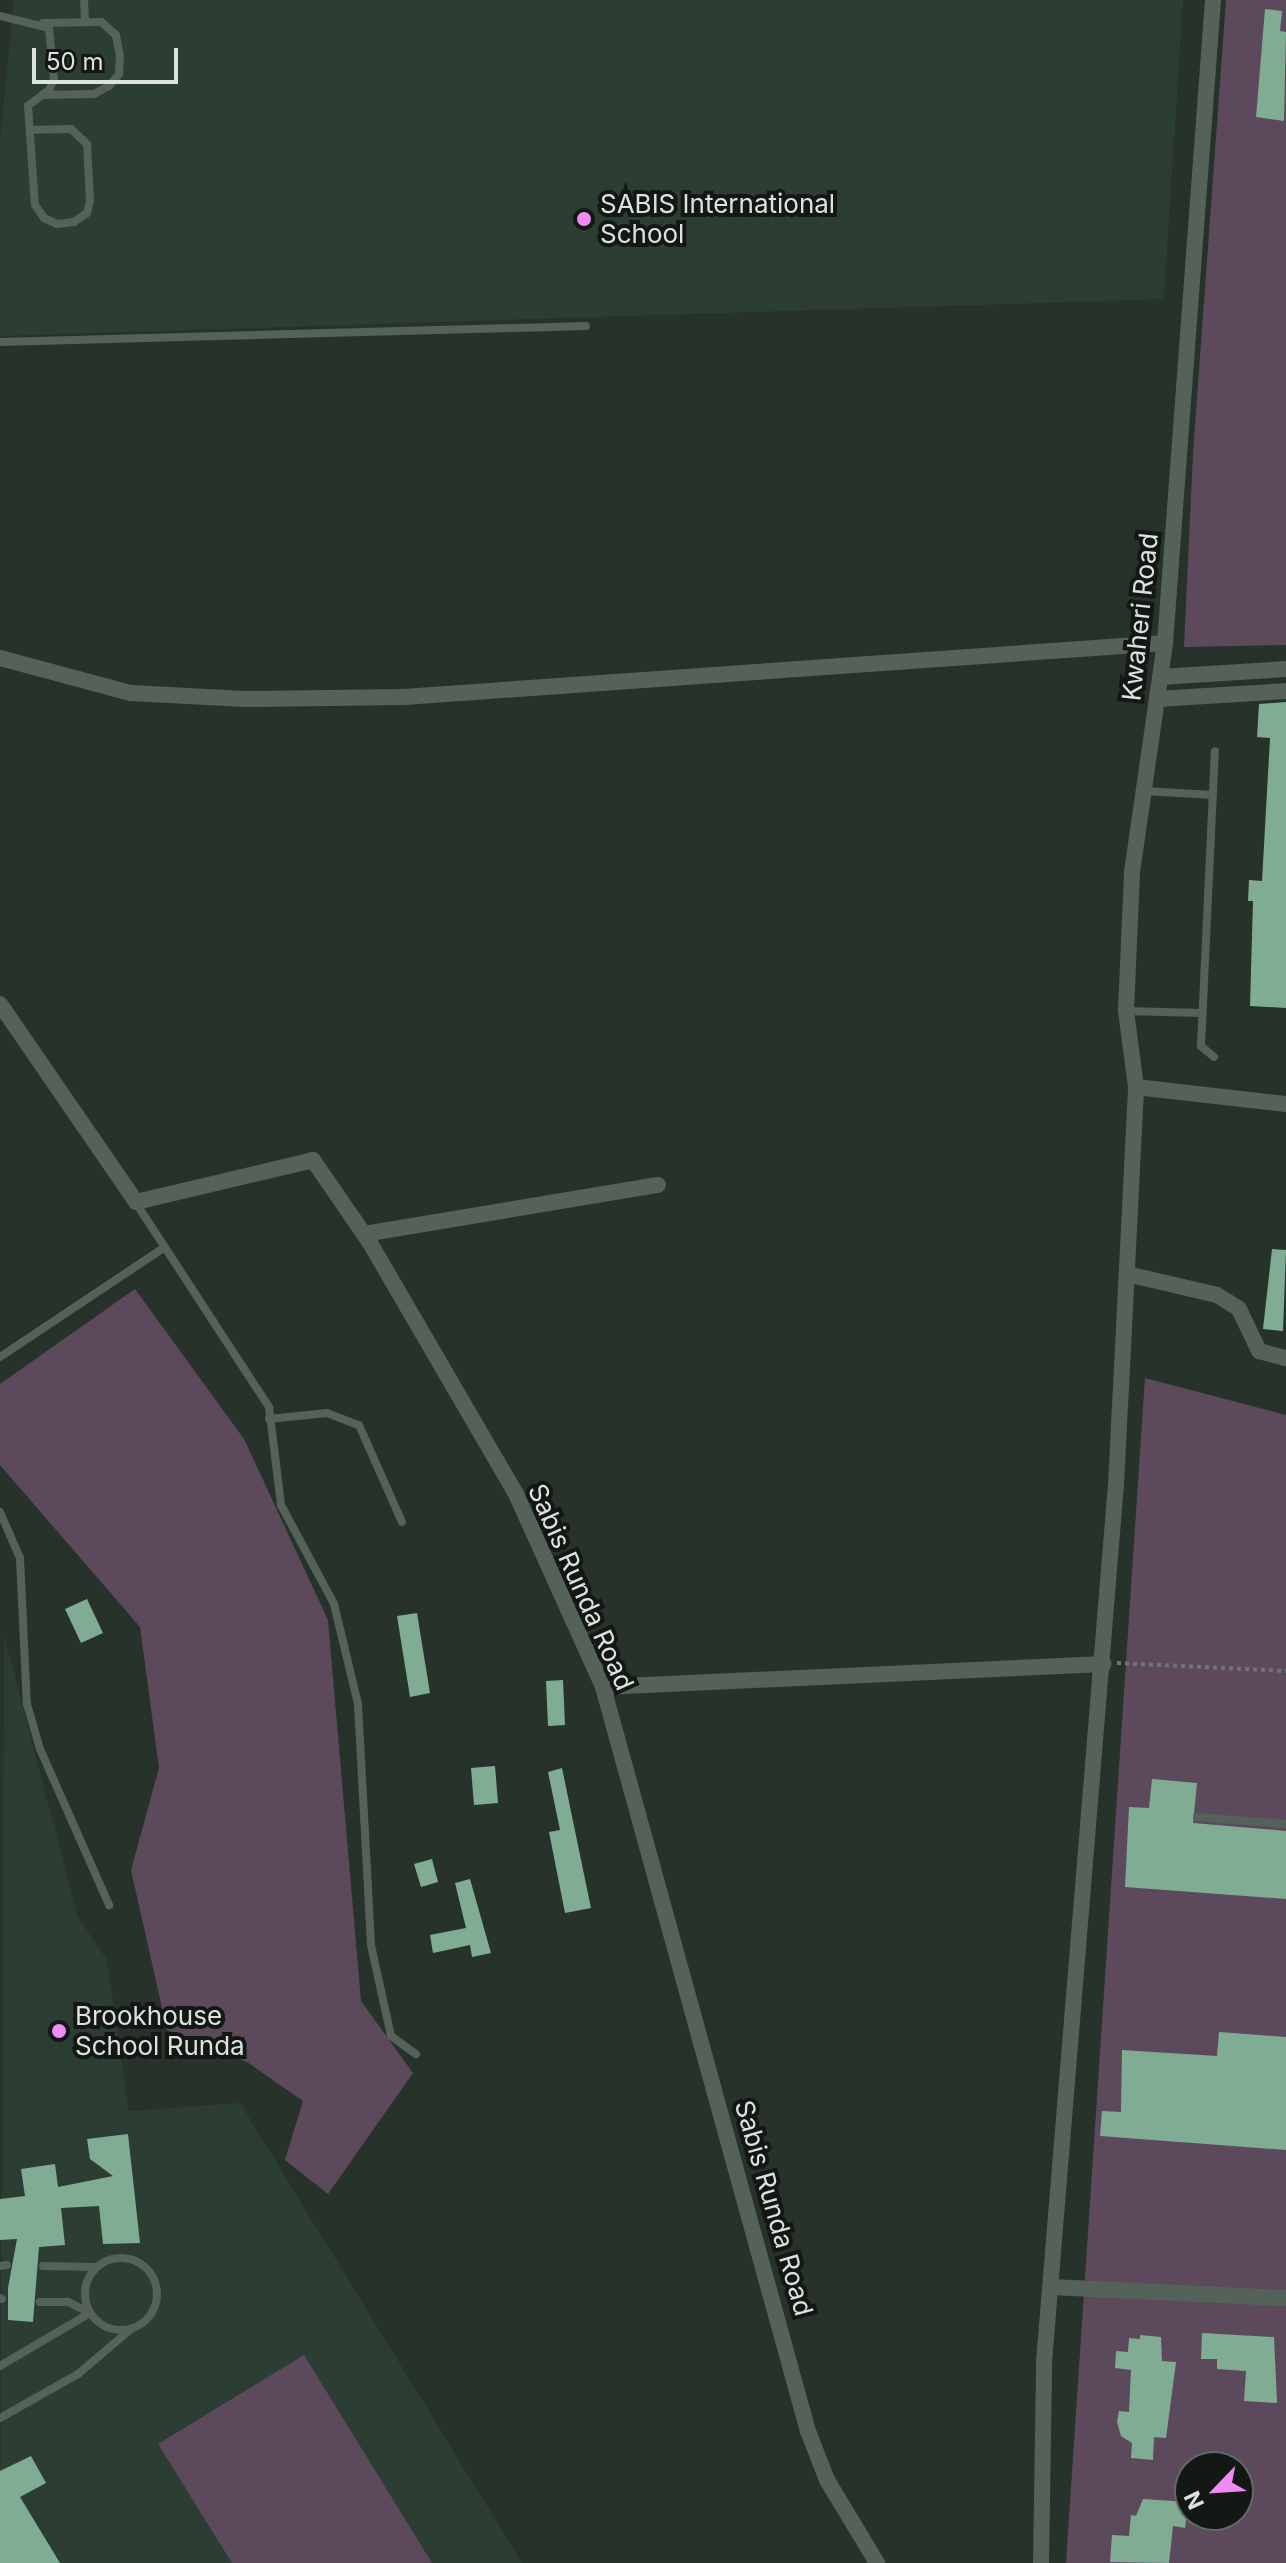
<!DOCTYPE html>
<style>
body{margin:0}
#map{position:relative;width:1286px;height:2563px;overflow:hidden;background:#27322b;font-family:Inter,sans-serif}
div>[style]{position:absolute}
[style*='--x']{left:calc(var(--x)*1px);top:calc(var(--y)*1px);width:calc(var(--w)*1px);rotate:calc(var(--a)*1deg)}
.built>*{inset:0;background:#2c3d34}
.green>*{inset:0;background:#5c4a5c}
.building>*{inset:0;background:#81ac94}
.path>*{height:4px;margin-top:-2px;transform-origin:0;background:repeating-linear-gradient(90deg,#6c7670 0 4px,transparent 0 8px)}
.lane>*{height:8px;margin:-4px;padding:0 4px;transform-origin:4px;border-radius:4px;background:#55625a}
.lane>.ring{margin:-4px;padding:0;box-sizing:content-box;background:none;border:8px solid #55625a;border-radius:50%}
.street>*{height:16px;margin:-8px;padding:0 8px;transform-origin:8px;border-radius:8px;background:#55625a}
.dots>*{width:22px;height:22px;translate:-50% -50%;box-sizing:border-box;border:4px solid #131815;border-radius:50%}
span{translate:-50% -50%;white-space:nowrap;text-align:center;line-height:1.15;-webkit-text-stroke:8px #131815;paint-order:stroke}
.poi-label{font-size:26px;color:#dce3df}
.left{translate:0 -50%;text-align:left}
.street-label{font-size:26px;color:#dce3df}
.north{position:absolute;left:1174px;top:2451px;width:80px;height:80px;box-sizing:border-box;background:#131815;border:2px solid #636966;border-radius:50%;rotate:245deg;font-size:22px;font-weight:700;line-height:32px;text-align:center;color:#dce3df}
.north::after{content:'';display:block;margin:auto;width:28px;height:36px;background:#f08bf6;clip-path:polygon(50% 0,100% 100%,50% 72%,0 100%)}
.scale{position:absolute;left:32px;top:48px;width:146px;height:36px;box-sizing:border-box;border:4px solid #dce3df;border-top:0;padding-left:10px;font-size:24px;line-height:28px;white-space:nowrap;color:#dce3df;-webkit-text-stroke:6px #131815;paint-order:stroke}
</style>
<div id="map">
<div class="built">
<i style="clip-path:polygon(14px 0,1183px 0,1164px 299px,0 336px,0 139px)"></i>
<i style="clip-path:polygon(4px 1635px,78px 1917px,107px 1960px,129px 2111px,240px 2103px,522px 2563px,0 2563px)"></i>
</div>
<div class="green">
<i style="clip-path:polygon(1226px 0,1286px 0,1286px 645px,1184px 647px,1193px 453px)"></i>
<i style="clip-path:polygon(135px 1289px,244px 1439px,328px 1620px,361px 2001px,413px 2073px,328px 2194px,285px 2160px,303px 2101px,247px 2062px,167px 2030px,131px 1870px,159px 1768px,140px 1627px,0 1465px,0 1384px)"></i>
<i style="clip-path:polygon(evenodd,1145px 1378px,1286px 1415px,1286px 2563px,1066px 2563px,1145px 1378px,1190px 2467px,1238px 2467px,1238px 2515px,1190px 2515px,1190px 2467px)"></i>
<i style="clip-path:polygon(304px 2355px,432px 2563px,232px 2563px,158px 2444px)"></i>
</div>
<div class="building">
<i style="clip-path:polygon(1265px 9px,1282px 11px,1280px 31px,1286px 32px,1284px 121px,1256px 117px)"></i>
<i style="clip-path:polygon(1286px 702px,1286px 1008px,1250px 1006px,1253px 901px,1248px 901px,1249px 880px,1262px 881px,1270px 738px,1257px 737px,1259px 704px)"></i>
<i style="clip-path:polygon(1272px 1249px,1286px 1250px,1283px 1331px,1263px 1329px)"></i>
<i style="clip-path:polygon(87px 1599px,103px 1633px,81px 1643px,65px 1609px)"></i>
<i style="clip-path:polygon(417px 1613px,430px 1693px,410px 1697px,397px 1616px)"></i>
<i style="clip-path:polygon(563px 1680px,565px 1725px,548px 1726px,546px 1681px)"></i>
<i style="clip-path:polygon(495px 1766px,498px 1803px,474px 1805px,471px 1768px)"></i>
<i style="clip-path:polygon(562px 1768px,591px 1908px,565px 1913px,549px 1832px,560px 1830px,548px 1772px)"></i>
<i style="clip-path:polygon(1152px 1779px,1197px 1783px,1193px 1823px,1286px 1831px,1286px 1899px,1125px 1887px,1129px 1807px,1149px 1808px)"></i>
<i style="clip-path:polygon(432px 1859px,438px 1882px,421px 1887px,414px 1864px)"></i>
<i style="clip-path:polygon(470px 1879px,491px 1953px,472px 1957px,470px 1945px,433px 1953px,430px 1935px,466px 1928px,455px 1883px)"></i>
<i style="clip-path:polygon(1219px 2032px,1286px 2037px,1286px 2150px,1100px 2136px,1102px 2111px,1121px 2112px,1122px 2050px,1217px 2056px)"></i>
<i style="clip-path:polygon(128px 2134px,140px 2243px,103px 2244px,99px 2206px,61px 2208px,65px 2245px,39px 2247px,33px 2322px,8px 2320px,8px 2288px,17px 2239px,0 2240px,0 2199px,25px 2196px,21px 2169px,55px 2164px,58px 2187px,113px 2176px,90px 2159px,87px 2139px)"></i>
<i style="clip-path:polygon(1202px 2333px,1274px 2337px,1277px 2403px,1244px 2401px,1246px 2371px,1217px 2369px,1217px 2359px,1201px 2359px)"></i>
<i style="clip-path:polygon(1140px 2335px,1161px 2337px,1162px 2361px,1176px 2362px,1166px 2438px,1154px 2437px,1153px 2460px,1131px 2458px,1132px 2443px,1121px 2436px,1117px 2422px,1119px 2411px,1129px 2412px,1131px 2370px,1115px 2368px,1116px 2351px,1128px 2352px,1129px 2338px,1140px 2339px)"></i>
<i style="clip-path:polygon(31px 2456px,46px 2483px,20px 2497px,60px 2563px,0 2563px,0 2471px)"></i>
<i style="clip-path:polygon(1143px 2499px,1188px 2502px,1185px 2528px,1173px 2526px,1169px 2563px,1110px 2562px,1112px 2535px,1129px 2536px,1131px 2515px,1136px 2516px)"></i>
</div>
<div class="path">
<i style="--x:1117;--y:1663;--w:169;--a:2.7"></i>
</div>
<div class="lane">
<i style="--x:84;--y:0;--w:21;--a:87"></i>
<i style="--x:0;--y:16;--w:50;--a:13.8"></i>
<i style="--x:49;--y:28;--w:51;--a:84.4"></i>
<i style="--x:54;--y:79;--w:12;--a:114"></i>
<i style="--x:49;--y:90;--w:26;--a:143"></i>
<i style="--x:28;--y:106;--w:99;--a:86"></i>
<i style="--x:35;--y:205;--w:16;--a:55"></i>
<i style="--x:44;--y:218;--w:14;--a:25"></i>
<i style="--x:57;--y:224;--w:17;--a:-7"></i>
<i style="--x:74;--y:222;--w:16;--a:-35"></i>
<i style="--x:87;--y:213;--w:12;--a:-76"></i>
<i style="--x:90;--y:201;--w:57;--a:-93"></i>
<i style="--x:87;--y:144;--w:22;--a:-137"></i>
<i style="--x:71;--y:129;--w:39;--a:179"></i>
<i style="--x:42;--y:95;--w:52;--a:-1.1"></i>
<i style="--x:94;--y:94;--w:17;--a:-28"></i>
<i style="--x:109;--y:86;--w:16;--a:-50"></i>
<i style="--x:119;--y:74;--w:18;--a:-87"></i>
<i style="--x:120;--y:56;--w:21;--a:-101"></i>
<i style="--x:116;--y:35;--w:20;--a:-139"></i>
<i style="--x:101;--y:22;--w:58;--a:179"></i>
<i style="--x:0;--y:342;--w:586;--a:-1.56"></i>
<i style="--x:1144;--y:791;--w:69;--a:3.3"></i>
<i style="--x:1126;--y:1011;--w:75;--a:1.5"></i>
<i style="--x:1214;--y:1057;--w:17;--a:-140"></i>
<i style="--x:1201;--y:1046;--w:295;--a:-87.3"></i>
<i style="--x:136;--y:1203;--w:244;--a:56.9"></i>
<i style="--x:269;--y:1407;--w:99;--a:83"></i>
<i style="--x:281;--y:1505;--w:112;--a:61.8"></i>
<i style="--x:334;--y:1604;--w:103;--a:76.5"></i>
<i style="--x:358;--y:1704;--w:241;--a:86.9"></i>
<i style="--x:371;--y:1945;--w:93;--a:77.6"></i>
<i style="--x:391;--y:2036;--w:31;--a:36"></i>
<i style="--x:0;--y:1357;--w:198;--a:-33.7"></i>
<i style="--x:269;--y:1419;--w:58;--a:-5.9"></i>
<i style="--x:327;--y:1413;--w:34;--a:21"></i>
<i style="--x:359;--y:1425;--w:106;--a:66.1"></i>
<i style="--x:0;--y:1512;--w:50;--a:66.5"></i>
<i style="--x:20;--y:1558;--w:146;--a:87.3"></i>
<i style="--x:27;--y:1704;--w:47;--a:73.9"></i>
<i style="--x:40;--y:1749;--w:171;--a:66.1"></i>
<i style="--x:1197;--y:1817;--w:89;--a:4.5"></i>
<i class="ring" style="left:85px;top:2258px;width:64px;height:64px"></i>
<i style="--x:0;--y:2266;--w:7;--a:-8"></i>
<i style="--x:43;--y:2266;--w:53;--a:1.1"></i>
<i style="--x:0;--y:2298;--w:2;--a:27"></i>
<i style="--x:0;--y:2366;--w:104;--a:-30.5"></i>
<i style="--x:90;--y:2313;--w:25;--a:-153"></i>
<i style="--x:68;--y:2302;--w:28;--a:180"></i>
<i style="--x:0;--y:2418;--w:90;--a:-29.4"></i>
<i style="--x:78;--y:2374;--w:70;--a:-40.3"></i>
</div>
<div class="street">
<i style="--x:0;--y:658;--w:136;--a:15"></i>
<i style="--x:131;--y:693;--w:114;--a:3"></i>
<i style="--x:245;--y:699;--w:159;--a:-0.7"></i>
<i style="--x:404;--y:697;--w:763;--a:-4.06"></i>
<i style="--x:1160;--y:677;--w:126;--a:-3.6"></i>
<i style="--x:1157;--y:699;--w:129;--a:-3.5"></i>
<i style="--x:0;--y:1004;--w:240;--a:55.5"></i>
<i style="--x:136;--y:1202;--w:182;--a:-13.3"></i>
<i style="--x:313;--y:1160;--w:101;--a:55.5"></i>
<i style="--x:370;--y:1243;--w:290;--a:59.8"></i>
<i style="--x:516;--y:1494;--w:212;--a:65.7"></i>
<i style="--x:603;--y:1687;--w:772;--a:74.6"></i>
<i style="--x:808;--y:2431;--w:53;--a:68.8"></i>
<i style="--x:827;--y:2480;--w:97;--a:58.9"></i>
<i style="--x:1136;--y:1087;--w:151;--a:6.5"></i>
<i style="--x:364;--y:1234;--w:298;--a:-9.5"></i>
<i style="--x:1127;--y:1274;--w:92;--a:13.1"></i>
<i style="--x:1217;--y:1295;--w:26;--a:32"></i>
<i style="--x:1239;--y:1309;--w:47;--a:64.5"></i>
<i style="--x:1259;--y:1351;--w:28;--a:15"></i>
<i style="--x:603;--y:1687;--w:501;--a:-2.63"></i>
<i style="--x:1051;--y:2287;--w:235;--a:2.7"></i>
<i style="--x:1041;--y:2563;--w:201;--a:-89.1"></i>
<i style="--x:1044;--y:2362;--w:880;--a:-85.31"></i>
<i style="--x:1116;--y:1485;--w:399;--a:-87.1"></i>
<i style="--x:1136;--y:1087;--w:77;--a:-97.5"></i>
<i style="--x:1126;--y:1011;--w:139;--a:-87.5"></i>
<i style="--x:1132;--y:872;--w:231;--a:-81.8"></i>
<i style="--x:1165;--y:643;--w:645;--a:-85.73"></i>
</div>
<div class="dots">
<i style="left:584px;top:219px;background:#f08bf6"></i>
<i style="left:59px;top:2031px;background:#f08bf6"></i>
</div>
<div class="poi-label">
<span class="left" style="left:600px;top:219px">SABIS International<br>School</span>
<span class="left" style="left:75px;top:2031px">Brookhouse<br>School Runda</span>
</div>
<div class="street-label">
<span style="left:1140px;top:617px;rotate:-84deg">Kwaheri Road</span>
<span style="left:581px;top:1587px;rotate:66deg">Sabis Runda Road</span>
<span style="left:774px;top:2208px;rotate:74deg">Sabis Runda Road</span>
</div>
<div class="north">N</div>
<div class="scale">50 m</div>
</div>
